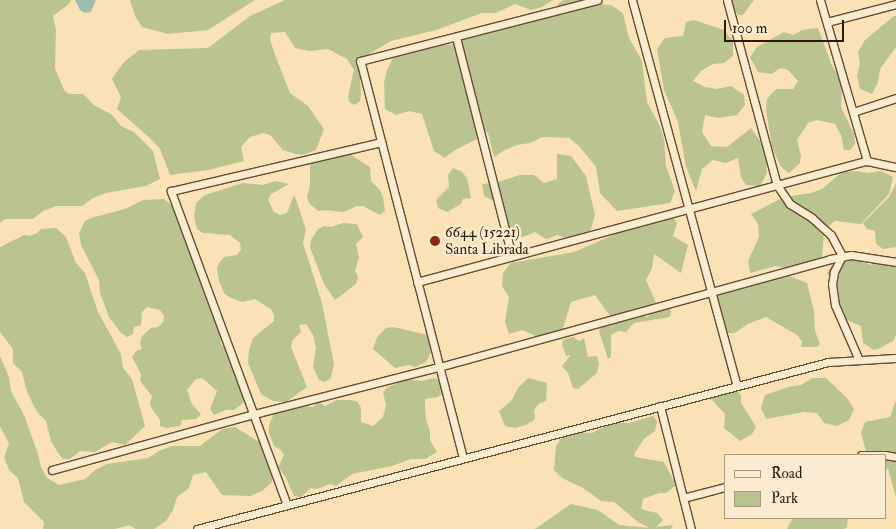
<!DOCTYPE html>
<style>
body{margin:0}
#map{position:relative;width:896px;height:529px;overflow:hidden;background:#fae2b5;font-family:"IM FELL Double Pica",serif}
div>[style]{position:absolute}
[style*='--x']{left:calc(var(--x)*1px);top:calc(var(--y)*1px);width:calc(var(--w)*1px);rotate:calc(var(--a)*1deg)}
.green>*{inset:0;background:#b9c491}
.water>*{inset:0;background:#9ebeac}
.roads{filter:drop-shadow(1px 0 #624a33) drop-shadow(-1px 0 #624a33) drop-shadow(0 1px #624a33) drop-shadow(0 -1px #624a33)}
.street>*{height:7px;margin:-3.5px;padding:0 3.5px;transform-origin:3.5px;border-radius:3.5px;background:#fceccf}
.dots>*{width:14px;height:14px;translate:-50% -50%;box-sizing:border-box;border:2px solid #fceccf;border-radius:50%}
span{translate:-50% -50%;white-space:nowrap;text-align:center;line-height:1.15;-webkit-text-stroke:4.5px #fceccf;paint-order:stroke}
.poi-label{font-size:15px;color:#2f1708}
.left{translate:0 -50%;text-align:left}
.legend{position:absolute;left:724px;top:454px;width:162px;height:65px;box-sizing:border-box;background:#fceccf;border:1px solid #aa977f;margin:0;padding:6px 9px;list-style:none;font-size:15px;color:#2f1708}
.legend li{display:flex;align-items:center;gap:10px;height:25px}
.legend b{width:25px;border:1px solid #aa977f}
.scale{position:absolute;left:724px;top:20px;width:120px;height:22px;box-sizing:border-box;border:2px solid #2f1708;border-top:0;padding-left:6px;font-size:15px;line-height:18px;white-space:nowrap;color:#2f1708;-webkit-text-stroke:4px #fceccf;paint-order:stroke}
</style>
<div id="map">
<div class="green">
<i style="clip-path:polygon(0 0,71px 0,69px 4px,53px 16px,56px 30px,55px 68px,64px 90px,69px 94px,83px 94px,94px 105px,112px 115px,121px 126px,134px 132px,153px 151px,160px 179px,146px 186px,106px 193px,93px 198px,82px 206px,56px 206px,43px 211px,33px 219px,5px 219px,0 223px)"></i>
<i style="clip-path:polygon(130px 0,255px 0,208px 30px,168px 34px,142px 27px,135px 16px)"></i>
<i style="clip-path:polygon(285px 0,553px 0,542px 7px,531px 10px,515px 4px,496px 13px,482px 13px,436px 30px,391px 41px,359px 60px,361px 94px,360px 101px,355px 105px,349px 102px,348px 96px,354px 70px,347px 59px,328px 49px,309px 51px,295px 48px,285px 32px,271px 33px,270px 40px,277px 60px,290px 93px,308px 106px,324px 129px,316px 150px,303px 155px,296px 154px,283px 150px,270px 135px,263px 133px,250px 137px,241px 147px,244px 161px,208px 170px,170px 175px,160px 149px,151px 139px,117px 109px,121px 97px,112px 79px,116px 73px,124px 62px,139px 50px,208px 48px,250px 16px)"></i>
<i style="clip-path:polygon(564px 0,588px 0,593px 4px,611px 5px,623px 13px,629px 38px,642px 61px,647px 102px,660px 126px,664px 139px,666px 166px,675px 191px,670px 203px,617px 211px,600px 193px,596px 167px,579px 146px,569px 138px,542px 137px,530px 143px,517px 145px,505px 150px,494px 157px,488px 133px,477px 125px,479px 138px,455px 150px,445px 158px,434px 151px,422px 114px,409px 111px,396px 115px,385px 109px,384px 83px,387px 70px,393px 58px,404px 50px,429px 42px,442px 45px,455px 44px,478px 31px,505px 27px,528px 17px,541px 20px,552px 15px,559px 3px)"></i>
<i style="clip-path:polygon(727px 0,754px 0,743px 15px,738px 15px)"></i>
<i style="clip-path:polygon(894px 16px,896px 16px,896px 47px,880px 69px,878px 82px,872px 94px,860px 89px,857px 76px,860px 64px,858px 52px,865px 40px)"></i>
<i style="clip-path:polygon(694px 20px,724px 30px,733px 41px,733px 56px,724px 63px,713px 64px,701px 71px,693px 81px,705px 87px,717px 89px,731px 86px,744px 95px,745px 105px,737px 115px,718px 118px,705px 115px,702px 132px,711px 146px,727px 147px,751px 128px,765px 148px,767px 173px,760px 186px,746px 185px,741px 177px,738px 158px,726px 163px,713px 160px,702px 169px,696px 191px,686px 167px,678px 122px,664px 90px,657px 49px,665px 38px,683px 36px,686px 22px)"></i>
<i style="clip-path:polygon(818px 28px,832px 66px,842px 81px,841px 107px,854px 134px,855px 144px,850px 150px,844px 150px,841px 135px,835px 124px,817px 120px,808px 123px,797px 140px,801px 156px,800px 163px,789px 173px,781px 167px,772px 147px,766px 110px,767px 99px,772px 93px,777px 89px,793px 89px,798px 81px,788px 70px,781px 68px,771px 74px,758px 72px,750px 57px,757px 47px,784px 32px,793px 35px,802px 30px)"></i>
<i style="clip-path:polygon(348px 153px,370px 167px,371px 181px,380px 190px,383px 197px,385px 211px,380px 215px,363px 206px,357px 206px,344px 212px,325px 210px,318px 211px,309px 203px,307px 197px,310px 185px,310px 165px,315px 160px)"></i>
<i style="clip-path:polygon(557px 154px,571px 156px,586px 176px,595px 215px,591px 229px,583px 239px,570px 240px,558px 235px,546px 239px,535px 232px,523px 237px,511px 236px,505px 210px,496px 202px,484px 196px,482px 184px,495px 183px,520px 175px,534px 175px,544px 183px,557px 179px)"></i>
<i style="clip-path:polygon(453px 168px,461px 171px,467px 178px,471px 198px,463px 199px,461px 204px,447px 212px,438px 208px,436px 200px,449px 187px,448px 175px)"></i>
<i style="clip-path:polygon(855px 171px,868px 173px,881px 171px,893px 177px,889px 194px,861px 224px,835px 221px,824px 230px,822px 257px,801px 273px,776px 266px,750px 273px,748px 261px,759px 237px,758px 224px,751px 214px,784px 197px,811px 193px,822px 189px,842px 172px)"></i>
<i style="clip-path:polygon(275px 181px,289px 184px,271px 194px,268px 200px,274px 212px,280px 215px,287px 213px,294px 195px,297px 202px,306px 230px,303px 243px,322px 303px,334px 364px,331px 378px,325px 382px,319px 380px,313px 367px,316px 348px,313px 335px,306px 324px,299px 325px,301px 332px,292px 341px,291px 347px,307px 387px,286px 402px,273px 401px,261px 394px,248px 363px,249px 350px,253px 338px,274px 321px,274px 315px,271px 309px,255px 299px,242px 302px,229px 297px,224px 293px,219px 281px,217px 269px,219px 263px,224px 257px,237px 255px,241px 250px,240px 243px,230px 235px,203px 233px,197px 229px,194px 216px,196px 203px,205px 195px,243px 183px,263px 185px)"></i>
<i style="clip-path:polygon(896px 183px,896px 247px,883px 249px,876px 244px,875px 231px,867px 229px,863px 223px,889px 197px)"></i>
<i style="clip-path:polygon(164px 199px,175px 208px,210px 300px,211px 311px,220px 323px,221px 344px,234px 360px,234px 374px,242px 388px,244px 402px,234px 410px,226px 410px,214px 415px,210px 409px,217px 391px,202px 378px,196px 379px,187px 390px,192px 404px,201px 414px,196px 419px,182px 420px,180px 426px,167px 428px,160px 426px,160px 420px,152px 409px,150px 403px,152px 396px,140px 381px,141px 374px,132px 357px,136px 351px,142px 349px,140px 343px,142px 336px,151px 328px,158px 327px,163px 322px,164px 316px,160px 310px,147px 307px,142px 312px,141px 325px,134px 327px,133px 334px,127px 337px,121px 333px,109px 317px,100px 293px,99px 280px,81px 245px,79px 233px,85px 221px,91px 218px,125px 209px,143px 200px)"></i>
<i style="clip-path:polygon(672px 216px,677px 223px,673px 236px,688px 245px,681px 273px,654px 254px,652px 268px,646px 280px,657px 305px,648px 315px,635px 313px,610px 316px,595px 295px,571px 302px,563px 328px,555px 339px,543px 343px,534px 335px,522px 330px,509px 334px,505px 322px,509px 297px,502px 286px,503px 273px,511px 263px,574px 252px,611px 236px,633px 223px)"></i>
<i style="clip-path:polygon(343px 223px,357px 224px,363px 237px,356px 244px,359px 257px,355px 271px,358px 277px,356px 284px,335px 300px,324px 284px,310px 247px,311px 240px,318px 229px,324px 226px,331px 227px)"></i>
<i style="clip-path:polygon(56px 228px,66px 237px,76px 263px,85px 273px,98px 312px,121px 354px,123px 368px,132px 379px,145px 426px,125px 445px,112px 442px,95px 452px,80px 451px,70px 459px,63px 459px,58px 453px,51px 441px,46px 421px,37px 412px,27px 392px,22px 372px,13px 363px,13px 349px,0 332px,0 247px,24px 235px,30px 236px,37px 233px,41px 229px)"></i>
<i style="clip-path:polygon(849px 258px,872px 265px,877px 260px,896px 259px,896px 334px,894px 340px,881px 348px,874px 350px,863px 343px,861px 326px,845px 319px,837px 306px,838px 282px,832px 280px,827px 273px,835px 260px)"></i>
<i style="clip-path:polygon(782px 273px,807px 283px,814px 311px,815px 331px,820px 344px,817px 347px,801px 347px,802px 341px,797px 335px,766px 317px,748px 324px,735px 333px,725px 333px,717px 306px,719px 290px)"></i>
<i style="clip-path:polygon(669px 308px,671px 311px,670px 317px,634px 323px,626px 332px,618px 331px,611px 335px,611px 357px,608px 359px,599px 331px,601px 324px,642px 316px,647px 317px,656px 310px)"></i>
<i style="clip-path:polygon(393px 327px,428px 335px,432px 350px,426px 362px,415px 367px,409px 365px,395px 368px,373px 349px,377px 337px,386px 328px)"></i>
<i style="clip-path:polygon(573px 337px,579px 341px,584px 338px,588px 357px,597px 356px,599px 363px,597px 373px,578px 389px,573px 388px,568px 373px,562px 366px,571px 355px,566px 356px,562px 344px,563px 340px)"></i>
<i style="clip-path:polygon(0 356px,9px 377px,11px 391px,24px 415px,38px 454px,41px 467px,47px 478px,59px 485px,85px 479px,95px 470px,107px 464px,148px 458px,159px 451px,172px 446px,200px 446px,222px 429px,235px 427px,261px 443px,273px 468px,272px 482px,262px 491px,250px 496px,222px 495px,206px 472px,193px 475px,189px 488px,177px 497px,173px 510px,166px 521px,154px 529px,136px 529px,129px 525px,115px 529px,43px 529px,44px 522px,24px 502px,18px 478px,9px 470px,4px 457px,9px 444px,0 426px)"></i>
<i style="clip-path:polygon(434px 378px,441px 381px,442px 394px,438px 397px,425px 399px,425px 406px,426px 419px,430px 432px,430px 440px,437px 452px,425px 459px,411px 459px,392px 466px,352px 474px,336px 486px,330px 484px,317px 489px,311px 488px,301px 497px,294px 496px,286px 478px,278px 467px,284px 455px,281px 450px,274px 446px,269px 433px,269px 426px,274px 413px,287px 411px,298px 405px,313px 407px,319px 402px,325px 406px,337px 400px,351px 400px,358px 402px,361px 408px,361px 422px,373px 426px,383px 417px,386px 405px,383px 392px,388px 387px,407px 379px,421px 381px)"></i>
<i style="clip-path:polygon(528px 378px,547px 383px,546px 401px,540px 403px,534px 410px,535px 419px,526px 425px,515px 428px,505px 426px,499px 411px,512px 400px,518px 388px)"></i>
<i style="clip-path:polygon(812px 378px,826px 378px,847px 398px,854px 409px,849px 420px,837px 426px,824px 423px,817px 413px,804px 412px,766px 419px,761px 408px,765px 395px,788px 387px,801px 385px)"></i>
<i style="clip-path:polygon(725px 385px,733px 385px,741px 395px,741px 403px,756px 427px,752px 434px,740px 441px,724px 428px,725px 414px,710px 398px,710px 394px)"></i>
<i style="clip-path:polygon(896px 400px,896px 498px,888px 468px,885px 471px,885px 455px,867px 455px,861px 433px,865px 422px,890px 417px)"></i>
<i style="clip-path:polygon(653px 416px,657px 421px,655px 431px,644px 439px,634px 454px,635px 457px,664px 462px,676px 485px,666px 493px,659px 493px,643px 499px,641px 509px,657px 513px,663px 520px,656px 527px,673px 525px,671px 529px,535px 529px,571px 504px,598px 510px,619px 525px,650px 528px,638px 522px,614px 502px,601px 501px,583px 488px,562px 478px,554px 470px,556px 446px,562px 437px,572px 432px,592px 433px,614px 422px,629px 423px)"></i>
<i style="clip-path:polygon(793px 518px,848px 518px,847px 527px,844px 529px,787px 529px)"></i>
</div>
<div class="water">
<i style="clip-path:polygon(75px 0,96px 0,91px 12px,85px 13px,80px 10px)"></i>
</div>
<div class="roads">
<div class="street">
<i style="--x:632;--y:0;--w:400;--a:74.8"></i>
<i style="--x:727;--y:0;--w:192;--a:74.9"></i>
<i style="--x:777;--y:185;--w:23;--a:56"></i>
<i style="--x:790;--y:204;--w:26;--a:32"></i>
<i style="--x:812;--y:218;--w:25;--a:42"></i>
<i style="--x:831;--y:235;--w:24;--a:62"></i>
<i style="--x:842;--y:256;--w:18;--a:117"></i>
<i style="--x:834;--y:272;--w:12;--a:99"></i>
<i style="--x:832;--y:284;--w:21;--a:82"></i>
<i style="--x:835;--y:305;--w:58;--a:66.5"></i>
<i style="--x:820;--y:0;--w:168;--a:73.7"></i>
<i style="--x:827;--y:22;--w:71;--a:-14.6"></i>
<i style="--x:456;--y:37;--w:226;--a:75.7"></i>
<i style="--x:853;--y:112;--w:45;--a:-18"></i>
<i style="--x:417;--y:282;--w:466;--a:-15.1"></i>
<i style="--x:867;--y:161;--w:30;--a:12"></i>
<i style="--x:660;--y:406;--w:127;--a:75.9"></i>
<i style="--x:861;--y:455;--w:23;--a:0"></i>
<i style="--x:885;--y:455;--w:11;--a:10"></i>
<i style="--x:463;--y:458;--w:410;--a:-104.5"></i>
<i style="--x:360;--y:61;--w:245;--a:-14.4"></i>
<i style="--x:52;--y:470;--w:210;--a:-15.5"></i>
<i style="--x:254;--y:414;--w:191;--a:-14.3"></i>
<i style="--x:439;--y:367;--w:406;--a:-15.4"></i>
<i style="--x:830;--y:259;--w:21;--a:-11"></i>
<i style="--x:851;--y:255;--w:46;--a:8.8"></i>
<i style="--x:683;--y:498;--w:43;--a:-14.7"></i>
<i style="--x:287;--y:505;--w:335;--a:-110.3"></i>
<i style="--x:171;--y:191;--w:216;--a:-13.1"></i>
<i style="--x:197;--y:529;--w:653;--a:-14.82"></i>
<i style="--x:828;--y:362;--w:68;--a:-3.4"></i>
</div>
</div>
<div class="dots">
<i style="left:435px;top:241px;background:#8f2418"></i>
</div>
<div class="poi-label">
<span class="left" style="left:445px;top:241px">6644 (15221)<br>Santa Librada</span>
</div>
<ul class="legend">
<li><b style="height:6px;background:#fceccf"></b>Road</li>
<li><b style="height:14px;background:#b9c491"></b>Park</li>
</ul>
<div class="scale">100 m</div>
</div>
